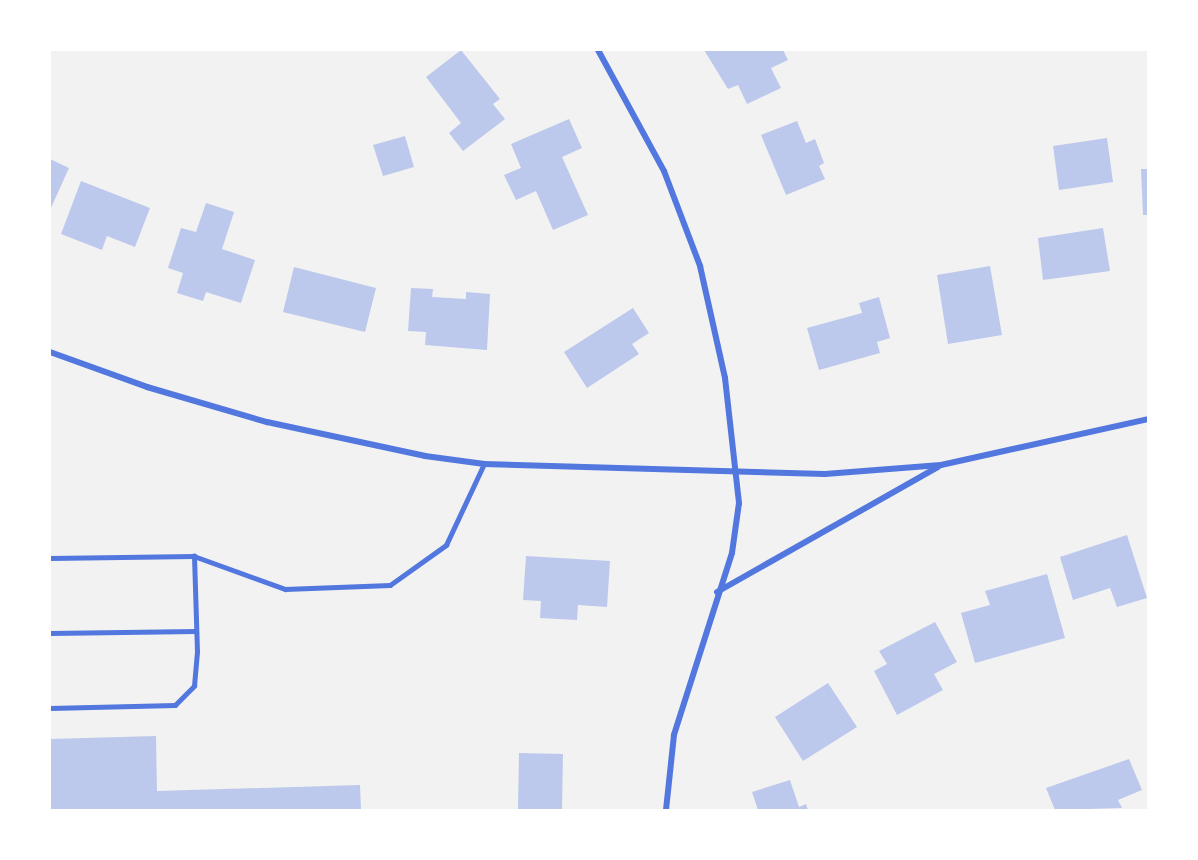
<!DOCTYPE html>
<style>
body{margin:0}
#map{position:relative;width:1198px;height:860px;overflow:hidden;background:#f2f2f2;font-family:"Alegreya Sans",sans-serif}
div>[style]{position:absolute}
[style*='--x']{left:calc(var(--x)*1px);top:calc(var(--y)*1px);width:calc(var(--w)*1px);rotate:calc(var(--a)*1deg)}
.building>*{inset:0;background:#bdc9ec}
.service>*{height:4.5px;margin:-2.25px;padding:0 2.25px;transform-origin:2.25px;border-radius:2.25px;background:#5277de}
.minor>*{height:6px;margin:-3px;padding:0 3px;transform-origin:3px;border-radius:3px;background:#5277de}
span{translate:-50% -50%;white-space:nowrap;text-align:center;line-height:1.15;-webkit-text-stroke:4.5px #fff;paint-order:stroke}
.frame{position:absolute;inset:0;border:51px solid #fff;pointer-events:none}
</style>
<div id="map">
<div class="building">
<i style="clip-path:polygon(461px 50px,500px 99px,493px 104px,505px 119px,463px 151px,449px 133px,461px 123px,426px 77px)"></i>
<i style="clip-path:polygon(704px 50px,783px 50px,788px 60px,771px 68px,781px 88px,747px 104px,738px 85px,728px 89px)"></i>
<i style="clip-path:polygon(569px 119px,582px 148px,562px 157px,588px 215px,553px 230px,536px 191px,516px 200px,504px 175px,521px 168px,511px 144px)"></i>
<i style="clip-path:polygon(797px 121px,806px 143px,815px 139px,824px 163px,819px 166px,825px 179px,786px 195px,761px 135px)"></i>
<i style="clip-path:polygon(405px 136px,414px 167px,383px 176px,373px 145px)"></i>
<i style="clip-path:polygon(1107px 138px,1113px 182px,1059px 190px,1053px 146px)"></i>
<i style="clip-path:polygon(50px 159px,69px 168px,50px 210px)"></i>
<i style="clip-path:polygon(1141px 169px,1148px 169px,1148px 215px,1143px 215px)"></i>
<i style="clip-path:polygon(81px 181px,150px 208px,135px 247px,107px 236px,102px 250px,61px 234px)"></i>
<i style="clip-path:polygon(206px 203px,234px 212px,222px 249px,255px 260px,241px 303px,206px 292px,203px 301px,177px 293px,183px 273px,168px 268px,181px 228px,196px 232px)"></i>
<i style="clip-path:polygon(1103px 228px,1110px 271px,1043px 280px,1038px 238px)"></i>
<i style="clip-path:polygon(990px 266px,1002px 335px,948px 344px,937px 275px)"></i>
<i style="clip-path:polygon(294px 267px,376px 288px,365px 332px,283px 312px)"></i>
<i style="clip-path:polygon(411px 288px,433px 289px,432px 297px,466px 299px,466px 292px,490px 294px,487px 350px,425px 345px,426px 332px,408px 331px)"></i>
<i style="clip-path:polygon(879px 297px,890px 338px,877px 342px,880px 353px,819px 370px,807px 328px,862px 313px,859px 303px)"></i>
<i style="clip-path:polygon(633px 308px,649px 333px,632px 344px,639px 354px,587px 388px,564px 352px)"></i>
<i style="clip-path:polygon(1127px 535px,1147px 598px,1117px 607px,1110px 588px,1073px 600px,1060px 557px)"></i>
<i style="clip-path:polygon(526px 556px,610px 561px,607px 607px,578px 605px,577px 620px,540px 618px,541px 601px,523px 600px)"></i>
<i style="clip-path:polygon(1047px 574px,1065px 638px,975px 663px,961px 613px,990px 605px,985px 591px)"></i>
<i style="clip-path:polygon(935px 622px,957px 662px,934px 674px,943px 690px,897px 715px,874px 671px,887px 664px,879px 651px)"></i>
<i style="clip-path:polygon(828px 683px,857px 727px,803px 761px,775px 717px)"></i>
<i style="clip-path:polygon(156px 736px,157px 791px,360px 785px,361px 810px,50px 810px,50px 739px)"></i>
<i style="clip-path:polygon(519px 753px,563px 754px,562px 810px,518px 810px)"></i>
<i style="clip-path:polygon(1129px 759px,1142px 790px,1118px 800px,1122px 808px,1055px 810px,1046px 788px)"></i>
<i style="clip-path:polygon(790px 780px,799px 807px,806px 804px,808px 810px,758px 810px,752px 792px)"></i>
</div>
<div class="service">
<i style="--x:50;--y:558;--w:144;--a:-0.8"></i>
<i style="--x:194;--y:556;--w:97;--a:19.9"></i>
<i style="--x:285;--y:589;--w:105;--a:-2.2"></i>
<i style="--x:390;--y:585;--w:69;--a:-35.5"></i>
<i style="--x:446;--y:545;--w:89;--a:-64.9"></i>
<i style="--x:50;--y:633;--w:146;--a:-0.8"></i>
<i style="--x:50;--y:708;--w:125;--a:-1.4"></i>
<i style="--x:175;--y:705;--w:27;--a:-45"></i>
<i style="--x:194;--y:686;--w:34;--a:-85"></i>
<i style="--x:197;--y:652;--w:96;--a:-91.8"></i>
</div>
<div class="minor">
<i style="--x:598;--y:50;--w:138;--a:61.4"></i>
<i style="--x:664;--y:171;--w:102;--a:69.2"></i>
<i style="--x:700;--y:266;--w:115;--a:77.4"></i>
<i style="--x:725;--y:378;--w:126;--a:83.6"></i>
<i style="--x:739;--y:503;--w:50;--a:98"></i>
<i style="--x:732;--y:553;--w:191;--a:107.7"></i>
<i style="--x:674;--y:735;--w:75;--a:96.1"></i>
<i style="--x:50;--y:352;--w:103;--a:19.8"></i>
<i style="--x:147;--y:387;--w:125;--a:16.3"></i>
<i style="--x:267;--y:422;--w:162;--a:12.1"></i>
<i style="--x:425;--y:456;--w:60;--a:7.7"></i>
<i style="--x:484;--y:464;--w:341;--a:1.7"></i>
<i style="--x:825;--y:474;--w:116;--a:-4.4"></i>
<i style="--x:941;--y:465;--w:212;--a:-12.5"></i>
<i style="--x:717;--y:592;--w:254;--a:-29.5"></i>
</div>
<div class="frame"></div>
</div>
